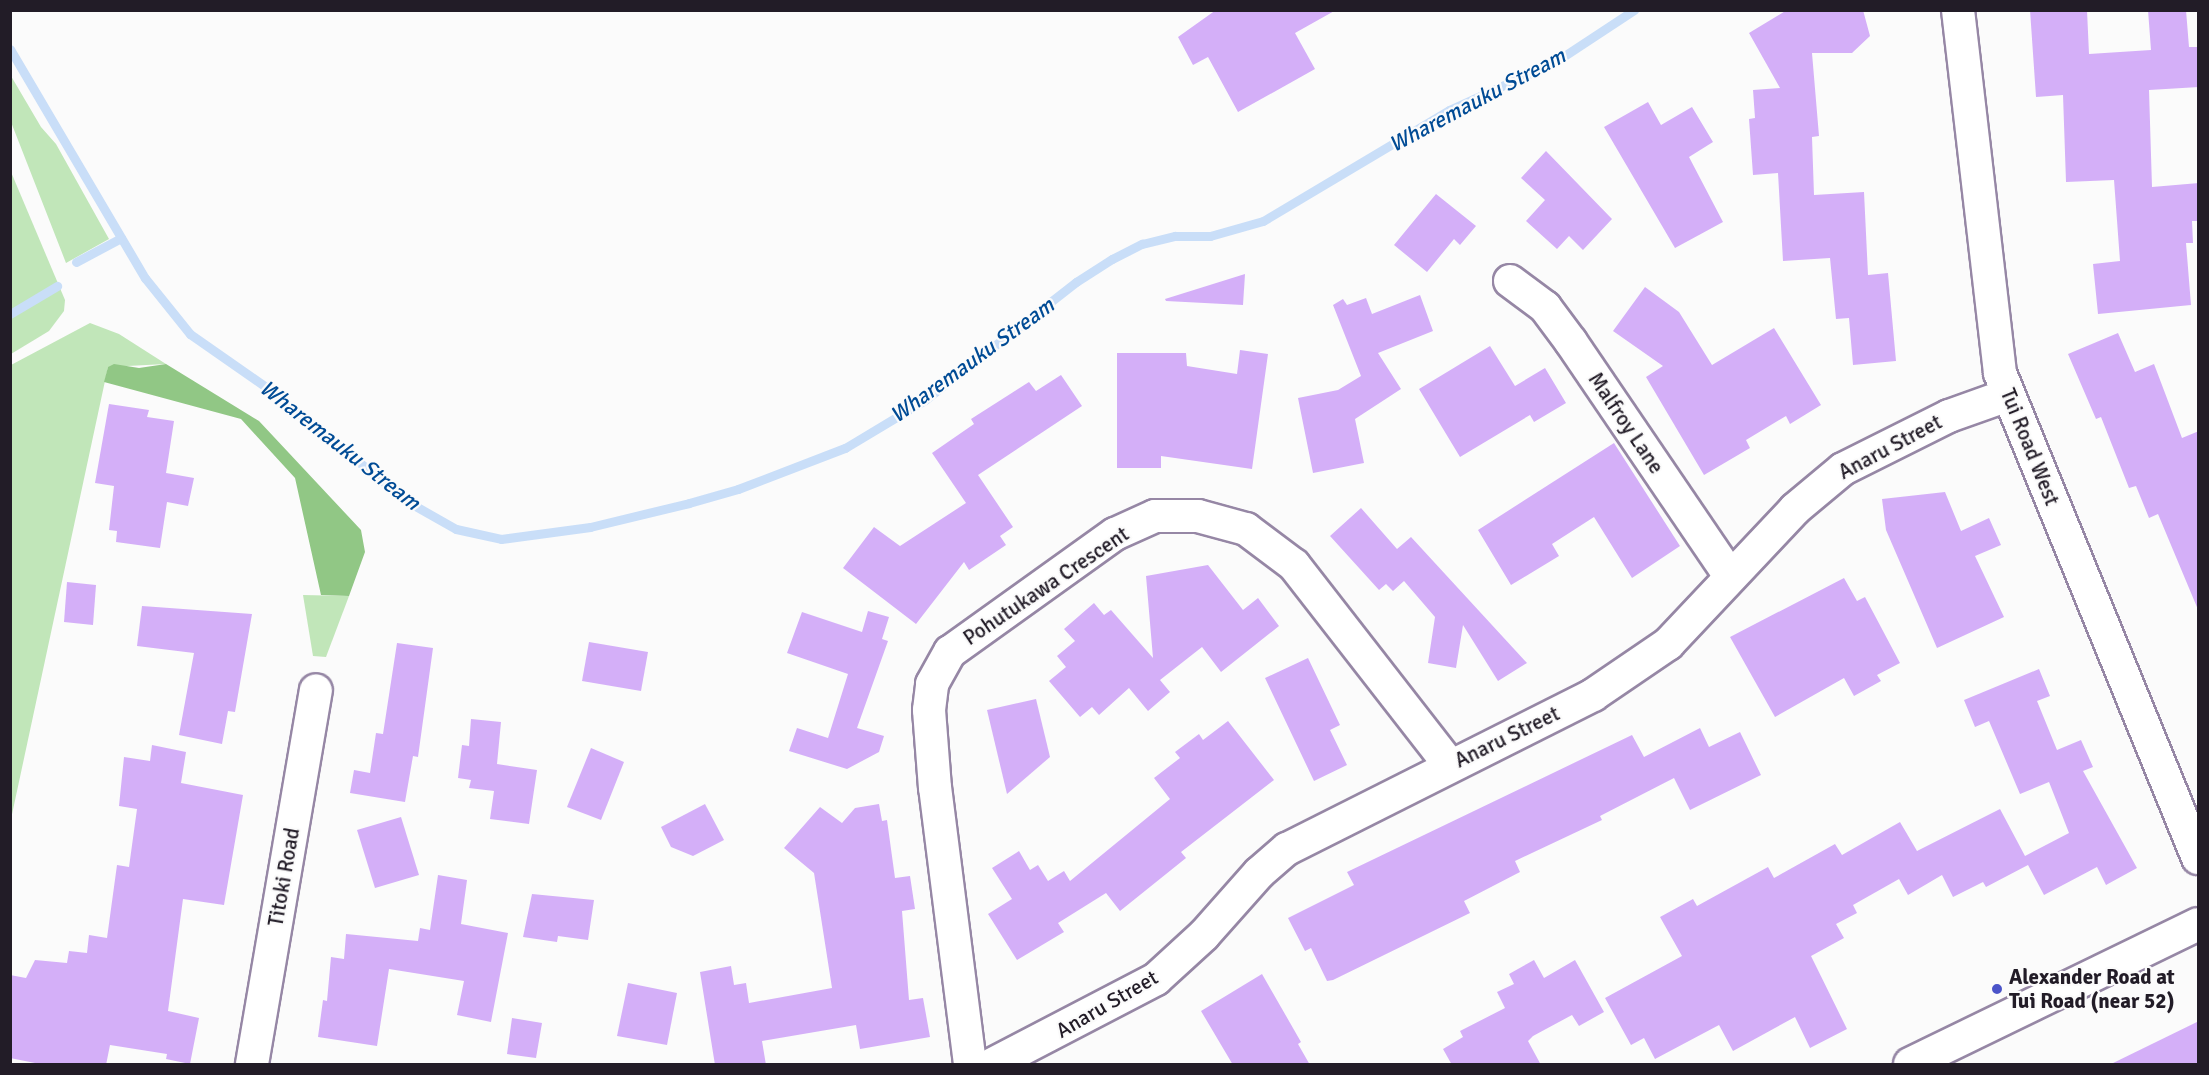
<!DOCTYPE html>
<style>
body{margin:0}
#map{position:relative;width:2209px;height:1075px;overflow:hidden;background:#fbfbfb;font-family:Signika,sans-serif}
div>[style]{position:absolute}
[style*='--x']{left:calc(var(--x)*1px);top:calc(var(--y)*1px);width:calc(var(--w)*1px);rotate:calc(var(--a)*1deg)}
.green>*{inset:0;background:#c1e6b9}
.forest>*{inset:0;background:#91c785}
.stream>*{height:9px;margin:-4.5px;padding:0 4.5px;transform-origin:4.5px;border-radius:4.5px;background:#c9def8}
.building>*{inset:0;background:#d4aff8}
.roads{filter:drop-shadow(2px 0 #9687a5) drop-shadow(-2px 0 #9687a5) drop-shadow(0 2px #9687a5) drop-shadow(0 -2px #9687a5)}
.minor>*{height:32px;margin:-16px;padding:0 16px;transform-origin:16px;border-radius:16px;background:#fff}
.dots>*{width:16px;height:16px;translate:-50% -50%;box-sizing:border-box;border:3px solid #fbfbfb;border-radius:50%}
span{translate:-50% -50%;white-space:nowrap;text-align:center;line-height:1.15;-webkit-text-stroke:4.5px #fbfbfb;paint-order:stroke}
.street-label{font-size:21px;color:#221c27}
.poi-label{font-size:21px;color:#221c27;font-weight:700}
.left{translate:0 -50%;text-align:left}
.water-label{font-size:22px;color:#004b95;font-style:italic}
.frame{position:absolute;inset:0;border:12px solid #221c27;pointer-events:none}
</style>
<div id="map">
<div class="green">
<i style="clip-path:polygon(11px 76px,41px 127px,56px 144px,109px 239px,66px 263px,11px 122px)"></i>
<i style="clip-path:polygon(11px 172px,65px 300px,64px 311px,49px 331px,11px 354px)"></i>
<i style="clip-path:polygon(90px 323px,119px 334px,166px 364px,108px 367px,11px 819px,11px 365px)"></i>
<i style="clip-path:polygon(303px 595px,349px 596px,326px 657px,313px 656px)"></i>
</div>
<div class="forest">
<i style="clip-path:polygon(114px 364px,139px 368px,166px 364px,259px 421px,361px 530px,365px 552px,349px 596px,321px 595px,295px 478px,241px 419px,104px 382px,108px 367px)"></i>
</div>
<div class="stream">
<i style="--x:10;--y:49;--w:266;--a:59.5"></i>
<i style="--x:145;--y:278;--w:72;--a:51.2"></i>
<i style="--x:190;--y:334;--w:93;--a:34.9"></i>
<i style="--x:266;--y:387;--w:185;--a:38.9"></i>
<i style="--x:410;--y:503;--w:53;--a:29.5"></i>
<i style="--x:456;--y:529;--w:46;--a:12.5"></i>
<i style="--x:501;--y:539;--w:90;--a:-7.7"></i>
<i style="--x:590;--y:527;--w:102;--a:-13.6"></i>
<i style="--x:689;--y:503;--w:51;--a:-15.9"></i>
<i style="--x:738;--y:489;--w:115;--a:-21"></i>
<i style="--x:845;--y:448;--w:93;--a:-31"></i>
<i style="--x:925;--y:400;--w:192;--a:-38"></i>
<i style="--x:1076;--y:282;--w:43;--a:-32.6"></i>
<i style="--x:1112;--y:259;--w:34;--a:-27"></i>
<i style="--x:1142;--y:244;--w:34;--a:-14"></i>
<i style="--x:1175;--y:236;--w:35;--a:0"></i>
<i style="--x:1210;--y:236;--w:55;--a:-15.8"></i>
<i style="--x:1263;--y:221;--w:217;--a:-30.8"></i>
<i style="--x:1449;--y:110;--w:116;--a:-24.4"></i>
<i style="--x:1555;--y:62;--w:95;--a:-33.4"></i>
<i style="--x:76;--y:262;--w:51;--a:-28.1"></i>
<i style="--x:10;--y:314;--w:55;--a:-30.8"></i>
</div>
<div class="building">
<i style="clip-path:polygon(1216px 10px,1336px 10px,1295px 33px,1315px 69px,1238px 112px,1208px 57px,1193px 65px,1178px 37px)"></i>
<i style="clip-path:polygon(1787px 10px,1863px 10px,1870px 36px,1852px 53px,1812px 53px,1819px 136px,1812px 137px,1814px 195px,1864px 192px,1868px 275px,1888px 273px,1896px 361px,1853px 365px,1849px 318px,1836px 319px,1830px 258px,1783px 261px,1778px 173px,1753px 175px,1749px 119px,1755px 118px,1753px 90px,1780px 88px,1749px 33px)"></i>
<i style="clip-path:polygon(2030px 10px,2087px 10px,2089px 54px,2151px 50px,2148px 10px,2186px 10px,2189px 47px,2197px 47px,2199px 87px,2149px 90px,2152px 187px,2199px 183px,2199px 221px,2192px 221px,2193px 243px,2186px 243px,2191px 305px,2098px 314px,2093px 264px,2120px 261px,2114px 180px,2066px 182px,2063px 95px,2036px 97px)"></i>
<i style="clip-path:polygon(1648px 102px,1661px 125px,1692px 107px,1713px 142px,1689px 157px,1723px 222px,1675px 248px,1604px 127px)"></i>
<i style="clip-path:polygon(1546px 151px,1612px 219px,1583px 250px,1569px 236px,1557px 249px,1526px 221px,1545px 200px,1521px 178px)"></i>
<i style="clip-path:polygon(1436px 194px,1476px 226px,1460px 245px,1454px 239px,1427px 272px,1394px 245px)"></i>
<i style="clip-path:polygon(1245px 274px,1243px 305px,1166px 301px,1165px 299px)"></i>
<i style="clip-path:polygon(1645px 287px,1679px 312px,1712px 365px,1774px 328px,1821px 405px,1790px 424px,1786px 416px,1746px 440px,1750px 448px,1704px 475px,1646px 377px,1663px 366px,1613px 331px)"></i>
<i style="clip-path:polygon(1420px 295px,1433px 331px,1378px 353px,1401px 389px,1355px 419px,1364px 463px,1313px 473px,1298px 398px,1338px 390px,1361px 376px,1333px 305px,1343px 299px,1347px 305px,1366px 298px,1372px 314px)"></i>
<i style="clip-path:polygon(2118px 333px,2135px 372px,2154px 364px,2182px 438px,2199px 431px,2199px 612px,2158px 514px,2149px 518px,2136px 486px,2129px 488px,2101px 417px,2096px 419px,2068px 354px)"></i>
<i style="clip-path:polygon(1490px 346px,1515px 386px,1545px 368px,1566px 403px,1534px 422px,1530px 415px,1460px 457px,1419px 389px)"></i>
<i style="clip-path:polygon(1240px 350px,1268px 354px,1252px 469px,1161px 456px,1161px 468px,1117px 468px,1117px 353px,1186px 353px,1187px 366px,1237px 374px)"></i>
<i style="clip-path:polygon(1061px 375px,1082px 406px,978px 475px,1013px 527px,1000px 536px,1006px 545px,969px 570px,964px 562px,916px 624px,843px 568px,874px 527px,900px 546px,966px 503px,932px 453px,974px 424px,971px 419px,1029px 382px,1036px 391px)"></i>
<i style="clip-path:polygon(109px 404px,149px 410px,147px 417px,174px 421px,166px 473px,194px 478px,188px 506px,167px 502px,160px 548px,116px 542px,117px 531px,109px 530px,114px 486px,95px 483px)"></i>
<i style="clip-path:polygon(1614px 443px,1680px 546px,1632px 578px,1594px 517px,1552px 544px,1559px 556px,1511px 585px,1478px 530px)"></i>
<i style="clip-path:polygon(1945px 492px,1961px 531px,1989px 518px,2001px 545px,1975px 556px,2004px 617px,1937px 648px,1886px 530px,1882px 499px)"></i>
<i style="clip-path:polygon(1361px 508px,1397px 549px,1411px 537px,1527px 663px,1498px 681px,1463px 625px,1456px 668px,1428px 663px,1435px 617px,1404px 581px,1393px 591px,1386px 584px,1379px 590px,1330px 536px)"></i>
<i style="clip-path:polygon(1208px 565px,1243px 610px,1258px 598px,1279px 626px,1221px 672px,1202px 647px,1160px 680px,1170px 692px,1148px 711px,1129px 688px,1099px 715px,1092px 707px,1080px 717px,1049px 681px,1066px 667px,1057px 656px,1075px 641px,1064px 629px,1094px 603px,1104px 615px,1111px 610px,1153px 658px,1146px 576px)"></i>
<i style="clip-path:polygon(1844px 578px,1857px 601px,1865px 597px,1900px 663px,1877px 675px,1881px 681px,1854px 696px,1844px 678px,1775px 717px,1730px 637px)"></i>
<i style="clip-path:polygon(67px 582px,96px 585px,93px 625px,64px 622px)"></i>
<i style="clip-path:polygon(142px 606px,252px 614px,235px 712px,228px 711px,222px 744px,179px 735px,194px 653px,137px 646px)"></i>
<i style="clip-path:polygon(868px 611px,889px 617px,882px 639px,888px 641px,857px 728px,884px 736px,879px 752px,847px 769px,789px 751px,797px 728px,828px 738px,848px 674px,787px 653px,802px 612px,862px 632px)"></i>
<i style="clip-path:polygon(589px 642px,648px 652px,641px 691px,582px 681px)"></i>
<i style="clip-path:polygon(397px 643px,433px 648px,418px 757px,413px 756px,405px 802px,350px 793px,354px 770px,370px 773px,376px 733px,383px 734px)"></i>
<i style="clip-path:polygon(1308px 658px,1340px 725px,1330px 730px,1347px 765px,1314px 781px,1265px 678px)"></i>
<i style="clip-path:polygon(2039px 669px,2050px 696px,2037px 701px,2057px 750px,2081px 740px,2093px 767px,2083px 771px,2137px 868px,2106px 885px,2097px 867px,2044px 895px,2028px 865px,1986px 887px,1983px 882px,1953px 897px,1942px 875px,1908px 895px,1899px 879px,1853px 905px,1857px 913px,1836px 924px,1844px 938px,1811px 956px,1847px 1029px,1810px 1048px,1795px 1017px,1733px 1051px,1719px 1025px,1655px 1059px,1644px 1038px,1631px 1045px,1605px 998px,1682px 956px,1660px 917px,1693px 899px,1697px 906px,1768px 867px,1774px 878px,1835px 844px,1842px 855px,1900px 822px,1917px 851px,2000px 809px,2025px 856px,2069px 833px,2049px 782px,2020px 794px,1989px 721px,1975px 727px,1964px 700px)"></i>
<i style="clip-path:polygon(1036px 699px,1050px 757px,1007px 794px,987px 710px)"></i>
<i style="clip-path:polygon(471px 719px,501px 722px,497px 764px,537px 770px,529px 824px,490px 819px,494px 791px,469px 788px,471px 780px,458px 778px,462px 745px,469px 746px)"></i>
<i style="clip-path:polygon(1228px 721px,1274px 780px,1181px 852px,1186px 858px,1120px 911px,1106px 893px,1058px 923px,1064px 932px,1017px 960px,988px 914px,1012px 899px,992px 868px,1019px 851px,1030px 870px,1038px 865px,1048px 881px,1064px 871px,1070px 881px,1170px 799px,1154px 778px,1180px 758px,1175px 752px,1199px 734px,1203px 740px)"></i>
<i style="clip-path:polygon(1700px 728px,1709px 747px,1740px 732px,1761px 775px,1690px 810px,1674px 778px,1600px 816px,1602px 820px,1515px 861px,1520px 872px,1464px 901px,1470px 913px,1333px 980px,1327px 981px,1311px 948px,1305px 951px,1288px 918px,1354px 885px,1347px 872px,1632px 735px,1644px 757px)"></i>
<i style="clip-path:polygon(152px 745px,186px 752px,181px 783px,243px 795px,224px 905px,183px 899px,168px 1011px,199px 1018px,190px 1064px,166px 1059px,167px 1054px,110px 1045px,106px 1065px,45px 1065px,10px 1058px,10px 975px,26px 978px,35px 960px,67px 963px,69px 951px,87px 953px,89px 935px,107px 938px,117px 865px,129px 867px,137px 809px,119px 806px,124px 757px,150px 761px)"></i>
<i style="clip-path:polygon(591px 748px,624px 762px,601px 820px,567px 807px)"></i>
<i style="clip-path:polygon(705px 804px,724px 840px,693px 856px,671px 847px,661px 827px)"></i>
<i style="clip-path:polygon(879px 804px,882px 821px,887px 820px,895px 878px,910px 876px,915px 909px,902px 911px,909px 1000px,923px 998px,930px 1037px,860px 1049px,856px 1025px,762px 1041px,766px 1065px,715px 1065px,700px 972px,731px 966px,734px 985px,746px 983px,749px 1003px,832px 988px,814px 873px,784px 848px,820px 807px,842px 823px,855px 808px)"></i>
<i style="clip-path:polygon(401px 817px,419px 875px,375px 888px,357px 830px)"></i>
<i style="clip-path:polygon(438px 875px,467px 880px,461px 924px,508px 933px,491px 1022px,457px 1015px,464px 981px,389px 969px,377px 1046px,318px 1037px,323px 1000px,327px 1001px,331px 957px,344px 959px,346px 934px,418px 941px,420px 928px,430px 930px)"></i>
<i style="clip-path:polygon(532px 894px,594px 900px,588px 940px,558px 936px,557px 942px,523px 937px)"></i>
<i style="clip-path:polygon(1534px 960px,1544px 978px,1575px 960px,1604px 1012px,1579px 1026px,1572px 1015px,1533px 1036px,1528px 1041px,1541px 1065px,1452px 1065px,1443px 1049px,1463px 1037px,1460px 1031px,1505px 1008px,1497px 992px,1514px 984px,1509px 974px)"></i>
<i style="clip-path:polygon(1262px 974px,1301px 1042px,1298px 1044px,1310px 1065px,1233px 1065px,1201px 1011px)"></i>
<i style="clip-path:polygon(628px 983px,677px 993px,667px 1045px,617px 1036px)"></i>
<i style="clip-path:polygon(512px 1018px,542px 1023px,536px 1058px,507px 1054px)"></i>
<i style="clip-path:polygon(2199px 1021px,2199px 1065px,2109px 1065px)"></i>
</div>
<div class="roads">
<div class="minor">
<i style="--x:1958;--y:10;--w:365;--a:83.4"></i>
<i style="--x:2000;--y:373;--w:524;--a:67.79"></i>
<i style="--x:1510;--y:281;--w:44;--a:36.6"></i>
<i style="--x:1545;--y:307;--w:44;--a:53.4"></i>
<i style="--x:1571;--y:342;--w:283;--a:55.8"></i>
<i style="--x:252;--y:1064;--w:379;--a:-80.3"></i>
<i style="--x:970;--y:1064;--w:278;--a:-97.2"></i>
<i style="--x:935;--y:788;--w:78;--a:-94.4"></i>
<i style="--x:929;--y:710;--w:26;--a:-83"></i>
<i style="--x:932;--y:684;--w:37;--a:-61"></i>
<i style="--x:950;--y:652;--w:203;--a:-35.6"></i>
<i style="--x:1115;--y:534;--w:44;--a:-24.2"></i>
<i style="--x:1155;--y:516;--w:43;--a:0"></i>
<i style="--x:1198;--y:516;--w:50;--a:15.2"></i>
<i style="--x:1246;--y:529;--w:60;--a:36.9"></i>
<i style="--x:1294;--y:565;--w:252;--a:52.1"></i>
<i style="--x:993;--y:1064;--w:184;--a:-27.5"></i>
<i style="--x:1156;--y:979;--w:65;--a:-42.5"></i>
<i style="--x:1204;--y:935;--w:83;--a:-48.4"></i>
<i style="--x:1259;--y:873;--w:37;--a:-41"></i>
<i style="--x:1287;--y:849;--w:343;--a:-26.7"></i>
<i style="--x:1593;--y:695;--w:91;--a:-34.2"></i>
<i style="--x:1668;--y:644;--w:185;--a:-46.7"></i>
<i style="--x:1795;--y:509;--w:62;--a:-39.8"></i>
<i style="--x:1843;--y:469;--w:119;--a:-26.6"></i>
<i style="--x:1949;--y:416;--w:63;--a:-19.6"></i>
<i style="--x:1910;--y:1064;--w:320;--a:-25.9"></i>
</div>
</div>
<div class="dots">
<i style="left:1997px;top:989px;background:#4b54c9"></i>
</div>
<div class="street-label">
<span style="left:1626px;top:423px;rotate:56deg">Malfroy Lane</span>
<span style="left:1890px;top:447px;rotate:-28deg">Anaru Street</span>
<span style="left:2030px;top:447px;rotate:68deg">Tui Road West</span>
<span style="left:1046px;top:586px;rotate:-34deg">Pohutukawa Crescent</span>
<span style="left:1507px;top:737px;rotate:-26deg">Anaru Street</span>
<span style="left:284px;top:877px;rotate:-80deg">Titoki Road</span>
<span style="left:1107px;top:1004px;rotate:-30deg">Anaru Street</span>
</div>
<div class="poi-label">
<span class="left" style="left:2009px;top:989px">Alexander Road at<br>Tui Road (near 52)</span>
</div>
<div class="water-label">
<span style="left:1477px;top:100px;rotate:-28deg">Wharemauku Stream</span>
<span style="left:972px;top:360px;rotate:-36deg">Wharemauku Stream</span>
<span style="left:340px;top:445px;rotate:38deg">Wharemauku Stream</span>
</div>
<div class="frame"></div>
</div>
